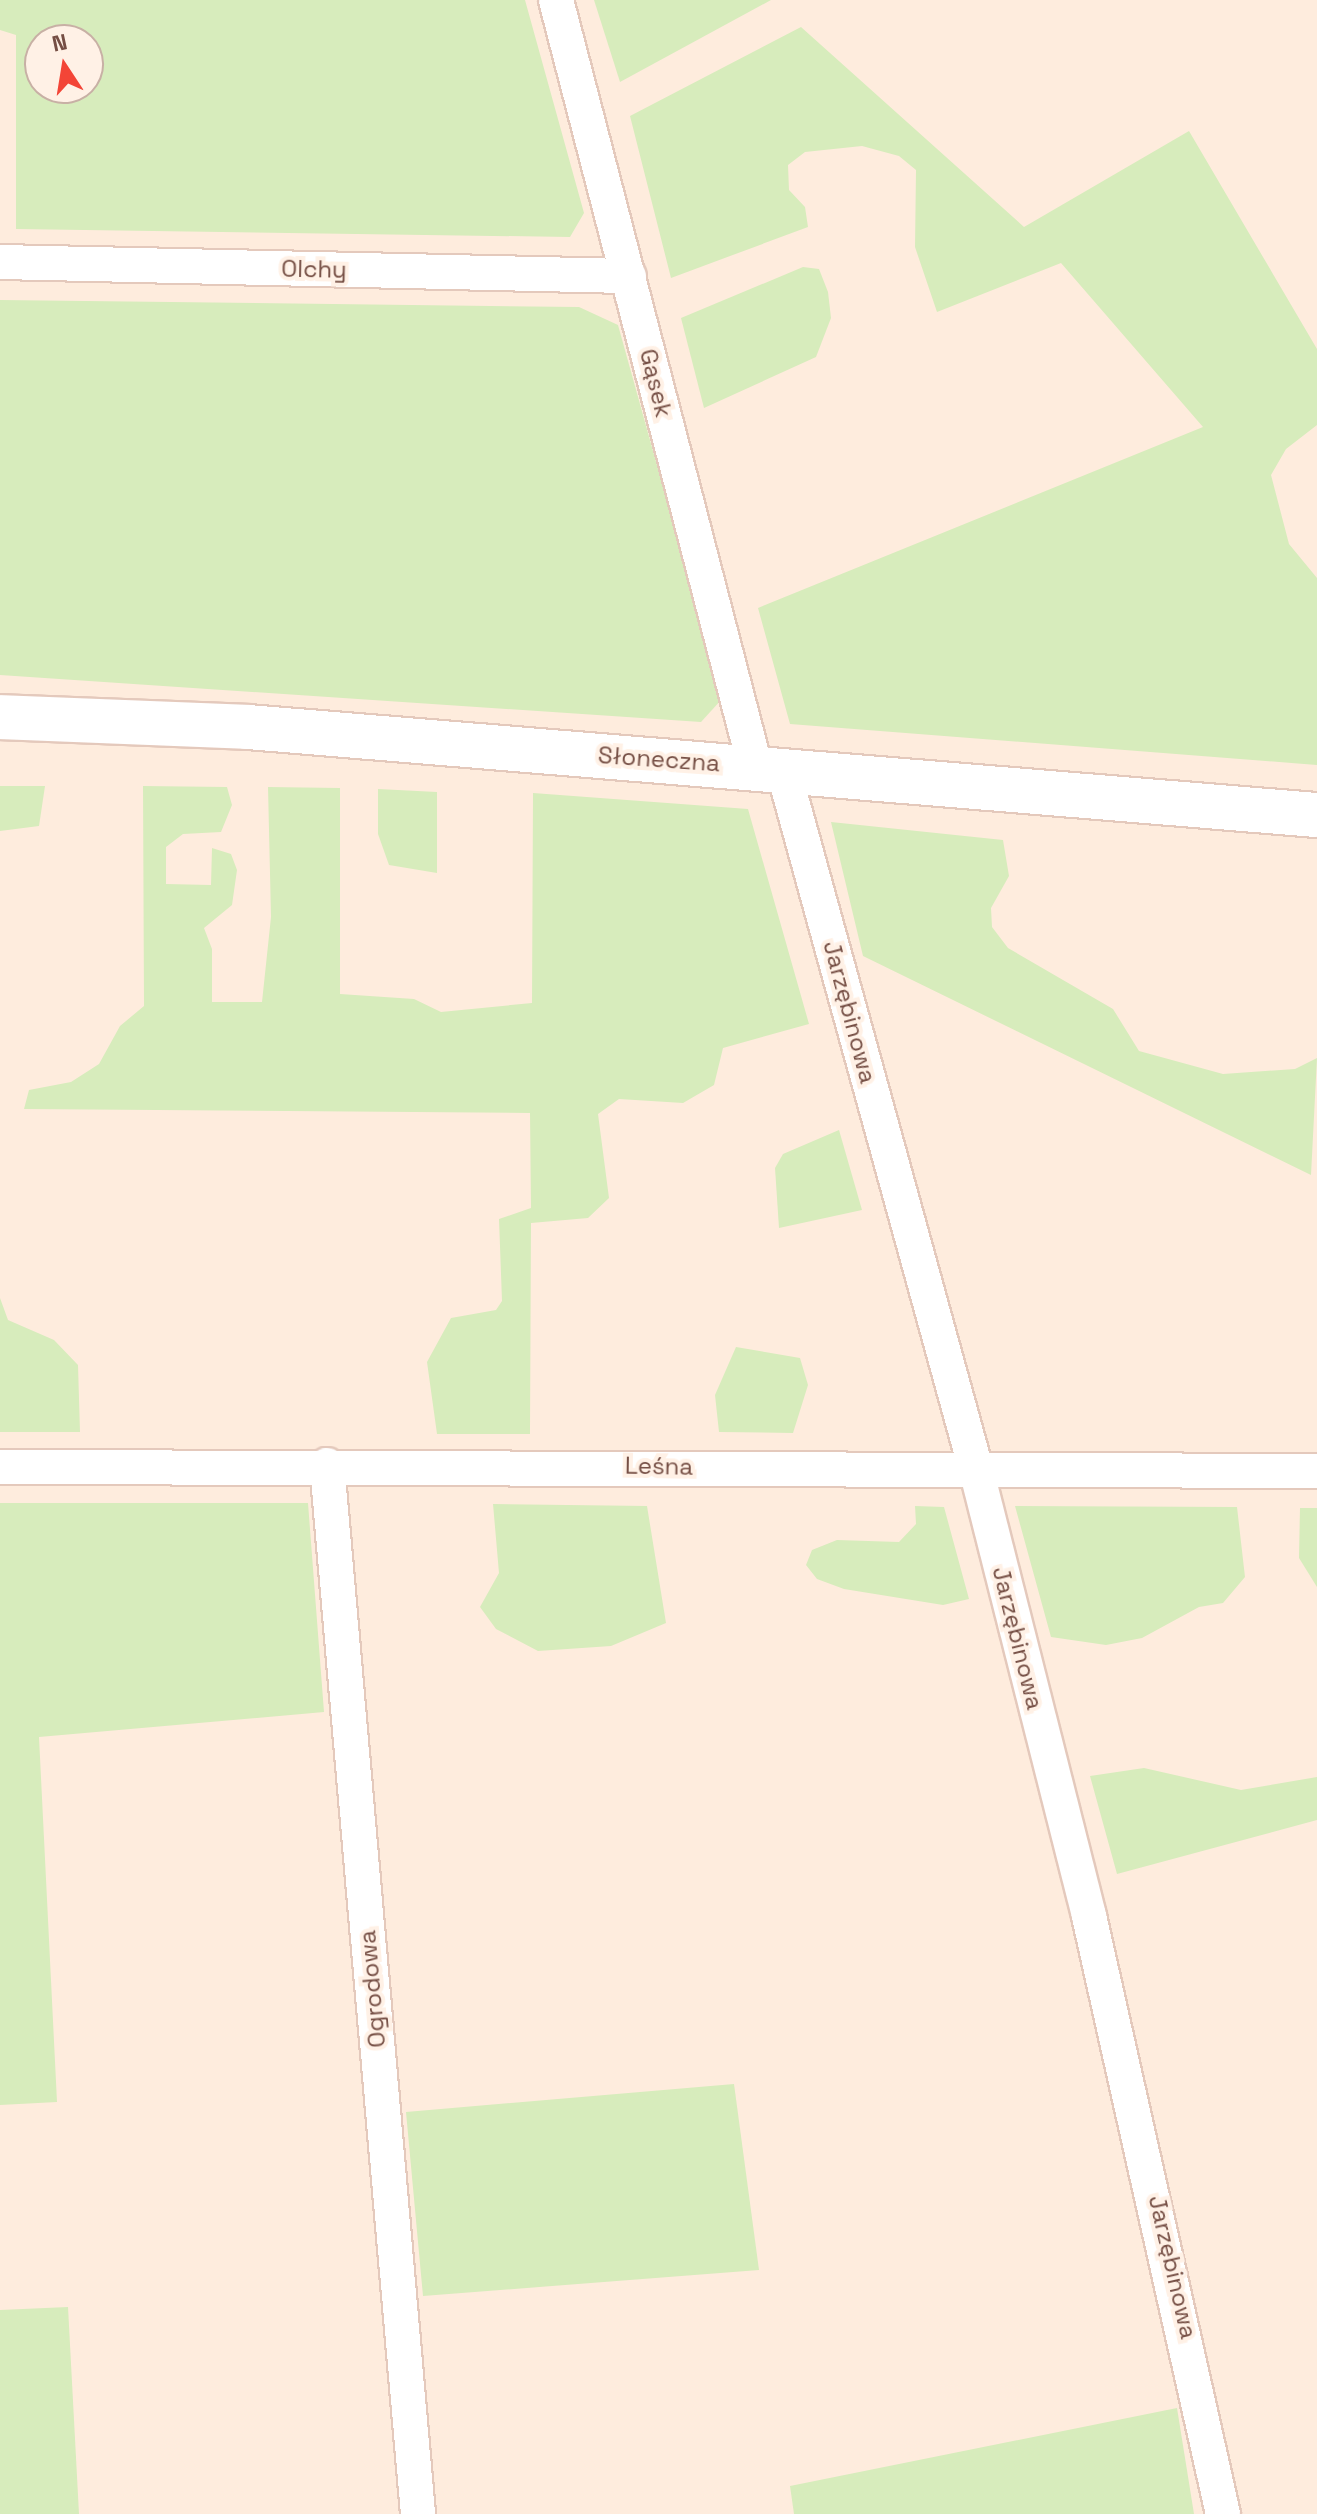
<!DOCTYPE html>
<meta charset="utf-8">
<style>
body{margin:0}
#map{position:relative;width:1317px;height:2514px;overflow:hidden;background:#feecdd;font-family:"Space Grotesk",sans-serif}
div>[style]{position:absolute}
[style*='--x']{left:calc(var(--x)*1px);top:calc(var(--y)*1px);width:calc(var(--w)*1px);rotate:calc(var(--a)*1deg)}
.green>*{inset:0;background:#d7ecbc}
.roads{filter:drop-shadow(2px 0 #e4c9bc) drop-shadow(-2px 0 #e4c9bc) drop-shadow(0 2px #e4c9bc) drop-shadow(0 -2px #e4c9bc)}
.street>*{height:34px;margin:-17px;padding:0 17px;transform-origin:17px;border-radius:17px;background:#fff}
.secondary>*{height:44px;margin:-22px;padding:0 22px;transform-origin:22px;border-radius:22px;background:#fff}
span{translate:-50% -50%;white-space:nowrap;text-align:center;line-height:1.15;-webkit-text-stroke:8px #fff1e6;paint-order:stroke}
.street-label{font-size:24px;color:#754e44}
.north{position:absolute;left:24px;top:24px;width:80px;height:80px;box-sizing:border-box;background:#fff1e6;border:2px solid #c8b0a5;border-radius:50%;rotate:348deg;font-size:22px;font-weight:700;line-height:32px;text-align:center;color:#754e44}
.north::after{content:'';display:block;margin:auto;width:28px;height:36px;background:#f34537;clip-path:polygon(50% 0,100% 100%,50% 72%,0 100%)}
</style>
<div id="map">
<div class="green">
<i style="clip-path:polygon(evenodd,0 0,525px 0,584px 213px,570px 237px,16px 229px,16px 35px,0 30px,0 0,88px 40px,88px 88px,40px 88px,40px 40px,88px 40px)"></i>
<i style="clip-path:polygon(594px 0,771px 0,620px 82px)"></i>
<i style="clip-path:polygon(801px 27px,1024px 227px,1189px 131px,1317px 349px,1317px 425px,1286px 449px,1271px 475px,1289px 544px,1317px 578px,1317px 765px,790px 724px,758px 608px,1203px 427px,1061px 263px,937px 312px,915px 247px,916px 170px,899px 156px,862px 146px,805px 152px,788px 165px,789px 190px,805px 207px,808px 227px,671px 278px,630px 116px)"></i>
<i style="clip-path:polygon(803px 267px,819px 269px,828px 292px,831px 318px,816px 357px,704px 408px,681px 318px)"></i>
<i style="clip-path:polygon(0 300px,579px 307px,618px 325px,722px 699px,701px 722px,0 675px)"></i>
<i style="clip-path:polygon(0 786px,45px 786px,39px 826px,0 831px)"></i>
<i style="clip-path:polygon(143px 786px,227px 787px,232px 805px,221px 832px,183px 834px,166px 847px,166px 884px,211px 885px,212px 848px,231px 854px,237px 870px,232px 905px,204px 928px,212px 949px,212px 1002px,262px 1002px,271px 917px,268px 787px,340px 788px,340px 994px,414px 999px,441px 1012px,532px 1003px,533px 793px,748px 809px,809px 1024px,723px 1048px,714px 1085px,683px 1103px,619px 1099px,598px 1114px,609px 1198px,588px 1218px,531px 1223px,530px 1434px,437px 1434px,427px 1362px,451px 1318px,496px 1310px,502px 1301px,499px 1219px,531px 1208px,530px 1113px,24px 1109px,29px 1090px,71px 1082px,99px 1064px,120px 1026px,144px 1006px)"></i>
<i style="clip-path:polygon(378px 789px,437px 792px,437px 873px,389px 865px,378px 834px)"></i>
<i style="clip-path:polygon(831px 822px,1003px 840px,1009px 876px,991px 908px,992px 927px,1008px 948px,1113px 1009px,1139px 1051px,1223px 1074px,1295px 1069px,1317px 1058px,1311px 1175px,863px 956px)"></i>
<i style="clip-path:polygon(839px 1130px,862px 1210px,779px 1228px,775px 1168px,783px 1154px)"></i>
<i style="clip-path:polygon(0 1298px,8px 1320px,54px 1340px,78px 1365px,80px 1432px,0 1432px)"></i>
<i style="clip-path:polygon(736px 1347px,800px 1358px,808px 1385px,793px 1433px,719px 1432px,715px 1395px)"></i>
<i style="clip-path:polygon(0 1503px,308px 1503px,324px 1712px,39px 1737px,57px 2102px,0 2105px)"></i>
<i style="clip-path:polygon(493px 1504px,647px 1506px,666px 1623px,611px 1646px,538px 1651px,496px 1629px,480px 1607px,499px 1573px)"></i>
<i style="clip-path:polygon(915px 1506px,944px 1507px,969px 1599px,943px 1605px,844px 1589px,817px 1579px,806px 1565px,812px 1550px,837px 1540px,899px 1542px,916px 1524px)"></i>
<i style="clip-path:polygon(1015px 1506px,1237px 1507px,1245px 1577px,1223px 1603px,1199px 1607px,1142px 1638px,1106px 1645px,1051px 1637px)"></i>
<i style="clip-path:polygon(1300px 1508px,1317px 1508px,1317px 1587px,1299px 1558px)"></i>
<i style="clip-path:polygon(1144px 1768px,1241px 1790px,1317px 1777px,1317px 1820px,1117px 1874px,1090px 1776px)"></i>
<i style="clip-path:polygon(734px 2084px,759px 2270px,423px 2296px,406px 2112px)"></i>
<i style="clip-path:polygon(68px 2307px,79px 2514px,0 2514px,0 2310px)"></i>
<i style="clip-path:polygon(1177px 2408px,1194px 2514px,794px 2514px,790px 2486px)"></i>
</div>
<div class="roads">
<div class="street">
<i style="--x:556;--y:0;--w:791;--a:75.44"></i>
<i style="--x:0;--y:262;--w:629;--a:1.28"></i>
<i style="--x:783;--y:769;--w:726;--a:74.59"></i>
<i style="--x:976;--y:1469;--w:461;--a:75.8"></i>
<i style="--x:1089;--y:1916;--w:613;--a:77.37"></i>
<i style="--x:327;--y:1465;--w:1053;--a:85.04"></i>
<i style="--x:0;--y:1467;--w:1317;--a:0.17"></i>
</div>
<div class="secondary">
<i style="--x:0;--y:717;--w:248;--a:2.3"></i>
<i style="--x:248;--y:727;--w:1073;--a:4.71"></i>
</div>
</div>
<div class="street-label">
<span style="left:314px;top:269px;rotate:1deg">Olchy</span>
<span style="left:656px;top:383px;rotate:76deg">Gąsek</span>
<span style="left:659px;top:759px;rotate:4deg">Słoneczna</span>
<span style="left:850px;top:1012px;rotate:75deg">Jarzębinowa</span>
<span style="left:659px;top:1466px;rotate:1deg">Leśna</span>
<span style="left:1018px;top:1638px;rotate:76deg">Jarzębinowa</span>
<span style="left:372px;top:1989px;rotate:-95deg">Ogrodowa</span>
<span style="left:1173px;top:2267px;rotate:77deg">Jarzębinowa</span>
</div>
<div class="north">N</div>
</div>
